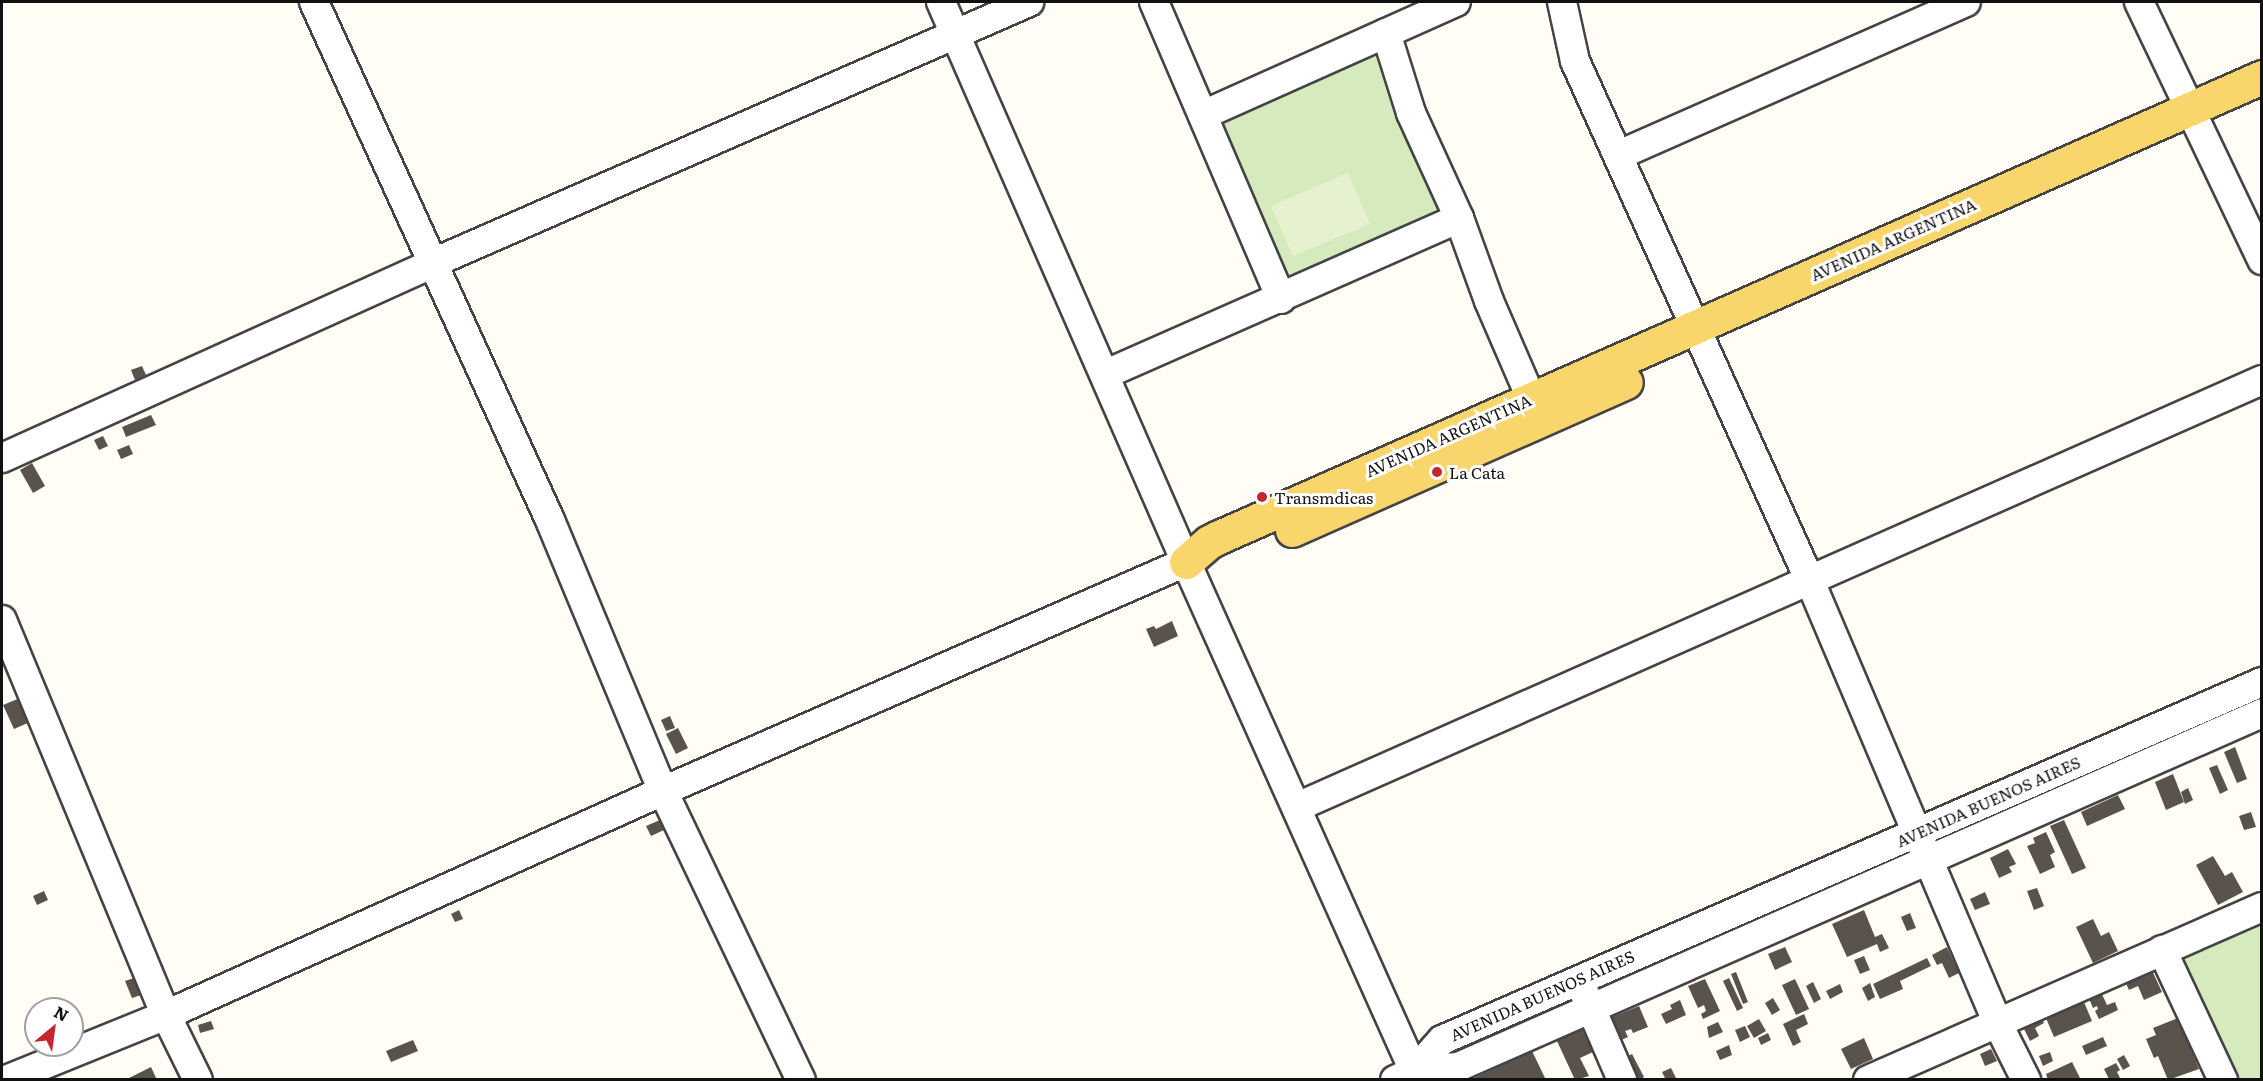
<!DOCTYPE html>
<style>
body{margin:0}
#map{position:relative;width:2263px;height:1081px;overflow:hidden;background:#fffdf5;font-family:Literata,serif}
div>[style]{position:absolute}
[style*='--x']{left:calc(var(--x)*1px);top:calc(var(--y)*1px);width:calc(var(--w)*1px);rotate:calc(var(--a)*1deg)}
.green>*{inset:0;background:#d5ebbd}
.pitch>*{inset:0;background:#e6f2cf}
.building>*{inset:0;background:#5a524d}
.roads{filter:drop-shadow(2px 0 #444) drop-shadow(-2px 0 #444) drop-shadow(0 2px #444) drop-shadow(0 -2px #444)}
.minor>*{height:28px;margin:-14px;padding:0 14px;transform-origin:14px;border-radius:14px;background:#fff}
.major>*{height:33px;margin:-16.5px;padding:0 16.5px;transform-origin:16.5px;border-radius:16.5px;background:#f9d66b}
.dots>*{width:16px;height:16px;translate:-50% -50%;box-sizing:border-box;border:3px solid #fff;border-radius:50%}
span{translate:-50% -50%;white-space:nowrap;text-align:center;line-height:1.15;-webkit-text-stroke:6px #fff;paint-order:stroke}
.street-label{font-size:16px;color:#111}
.poi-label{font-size:16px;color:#111}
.left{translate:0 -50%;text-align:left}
.frame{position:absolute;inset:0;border:3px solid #111;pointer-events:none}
.north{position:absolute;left:24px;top:997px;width:60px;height:60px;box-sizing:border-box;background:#fff;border:2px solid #a0a0a0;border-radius:50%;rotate:29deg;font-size:16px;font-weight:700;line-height:24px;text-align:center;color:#111}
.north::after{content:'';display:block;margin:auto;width:21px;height:27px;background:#c4262e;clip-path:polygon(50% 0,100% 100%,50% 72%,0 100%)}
</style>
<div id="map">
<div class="green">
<i style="clip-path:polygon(1378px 52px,1442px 210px,1287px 282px,1220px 123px)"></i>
<i style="clip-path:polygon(2261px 920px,2261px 1079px,2234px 1079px,2177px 956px)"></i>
<i style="clip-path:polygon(1551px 1001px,1556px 1011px,1452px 1057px,1447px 1046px)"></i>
</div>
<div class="pitch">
<i style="clip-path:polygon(1348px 173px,1370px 224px,1293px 256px,1271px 206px)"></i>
</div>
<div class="building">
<i style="clip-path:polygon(142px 366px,146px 375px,135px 380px,131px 370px)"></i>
<i style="clip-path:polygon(151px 415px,156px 425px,126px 437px,122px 427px)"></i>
<i style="clip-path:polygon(103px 436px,108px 446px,99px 450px,94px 440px)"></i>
<i style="clip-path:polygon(129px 445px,133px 454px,121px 459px,117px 450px)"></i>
<i style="clip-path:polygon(32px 463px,45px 486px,33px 493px,20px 470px)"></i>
<i style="clip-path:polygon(1172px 621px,1178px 636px,1154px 647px,1146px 629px,1154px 626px,1156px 629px)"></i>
<i style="clip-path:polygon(20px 698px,30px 722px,14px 729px,3px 705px)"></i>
<i style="clip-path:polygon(670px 716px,675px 728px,666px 731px,661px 720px)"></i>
<i style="clip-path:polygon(678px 728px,688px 748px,676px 754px,666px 734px)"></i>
<i style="clip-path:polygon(2235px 747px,2247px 779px,2237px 783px,2224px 752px)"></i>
<i style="clip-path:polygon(2217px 765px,2228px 790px,2220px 794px,2209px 768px)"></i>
<i style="clip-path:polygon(2173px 774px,2184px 802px,2166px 810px,2155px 782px)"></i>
<i style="clip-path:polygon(2188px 788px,2193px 800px,2185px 804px,2181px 792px)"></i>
<i style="clip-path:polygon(2118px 795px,2125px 809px,2087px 826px,2081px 812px)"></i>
<i style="clip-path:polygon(2251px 812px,2256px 827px,2244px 830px,2239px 816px)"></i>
<i style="clip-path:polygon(660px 820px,664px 830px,651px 836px,646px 826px)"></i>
<i style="clip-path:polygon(2064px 820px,2086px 868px,2072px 874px,2050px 826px)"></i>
<i style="clip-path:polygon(2046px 832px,2055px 852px,2050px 855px,2055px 867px,2040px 874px,2027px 846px,2035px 843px,2033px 838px)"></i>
<i style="clip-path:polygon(2008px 849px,2016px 864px,2009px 867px,2012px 872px,1999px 878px,1990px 858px)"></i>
<i style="clip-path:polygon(2213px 856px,2225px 876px,2232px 872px,2243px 892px,2218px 905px,2196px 865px)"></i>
<i style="clip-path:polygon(2037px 888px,2044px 906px,2034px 910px,2027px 891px)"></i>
<i style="clip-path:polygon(44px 891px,48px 900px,37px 905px,33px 896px)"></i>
<i style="clip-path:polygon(1985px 892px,1990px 904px,1975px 910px,1970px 899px)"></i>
<i style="clip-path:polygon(459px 910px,463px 919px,455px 922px,451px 914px)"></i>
<i style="clip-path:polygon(1864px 910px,1875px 937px,1882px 934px,1889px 948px,1880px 952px,1877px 944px,1847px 957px,1832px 924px)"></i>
<i style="clip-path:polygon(1910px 913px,1916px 928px,1907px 931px,1901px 917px)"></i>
<i style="clip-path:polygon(2093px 919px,2101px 936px,2109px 932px,2118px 951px,2093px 963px,2076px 927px)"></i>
<i style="clip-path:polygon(1785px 947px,1792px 962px,1775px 970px,1768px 954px)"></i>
<i style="clip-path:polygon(1947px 947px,1959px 973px,1949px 978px,1942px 963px,1937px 965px,1932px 955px)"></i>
<i style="clip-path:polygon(1864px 956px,1870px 970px,1860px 974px,1854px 960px)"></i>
<i style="clip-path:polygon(1927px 958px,1931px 966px,1900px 981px,1903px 989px,1880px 999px,1873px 984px)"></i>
<i style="clip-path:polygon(2150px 966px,2162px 992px,2144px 1000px,2138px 986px,2129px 990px,2123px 977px)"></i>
<i style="clip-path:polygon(1736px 972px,1748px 1002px,1743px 1004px,1731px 974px)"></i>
<i style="clip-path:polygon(134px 978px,141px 995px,132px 998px,125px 981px)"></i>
<i style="clip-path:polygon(1729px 978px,1743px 1008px,1737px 1011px,1723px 981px)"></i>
<i style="clip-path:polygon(1705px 979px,1720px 1011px,1703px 1019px,1701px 1014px,1706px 1011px,1704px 1005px,1698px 1008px,1688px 986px)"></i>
<i style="clip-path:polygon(1795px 979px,1809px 1009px,1796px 1015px,1782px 985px)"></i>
<i style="clip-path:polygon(1813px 982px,1821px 999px,1814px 1003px,1806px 986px)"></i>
<i style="clip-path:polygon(1870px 983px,1875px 997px,1868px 1001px,1862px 988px)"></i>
<i style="clip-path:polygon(1840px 984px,1843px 992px,1830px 999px,1826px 991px)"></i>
<i style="clip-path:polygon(2099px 988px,2107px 1005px,2115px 1002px,2118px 1010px,2099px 1019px,2095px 1011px,2098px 1009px,2097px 1006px,2093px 1008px,2087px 994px)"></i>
<i style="clip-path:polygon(2081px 995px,2092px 1021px,2054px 1037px,2043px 1011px)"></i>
<i style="clip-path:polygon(1773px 998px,1780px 1010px,1772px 1015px,1765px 1003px)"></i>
<i style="clip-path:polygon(1680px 1000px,1686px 1015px,1666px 1024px,1661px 1014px,1672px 1009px,1670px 1005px)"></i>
<i style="clip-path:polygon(1639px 1006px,1648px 1027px,1633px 1033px,1631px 1029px,1625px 1031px,1628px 1037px,1617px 1042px,1607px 1019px)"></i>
<i style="clip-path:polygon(2039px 1013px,2044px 1023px,2035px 1028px,2039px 1036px,2030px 1041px,2020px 1021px)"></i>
<i style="clip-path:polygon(1804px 1014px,1808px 1024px,1796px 1030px,1801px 1042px,1793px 1046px,1783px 1024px)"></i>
<i style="clip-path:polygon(2178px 1018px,2199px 1069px,2168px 1080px,2158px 1056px,2154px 1058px,2146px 1039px,2156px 1035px,2153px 1028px)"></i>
<i style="clip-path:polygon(1759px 1019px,1766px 1031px,1754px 1038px,1747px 1026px)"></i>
<i style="clip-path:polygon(211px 1021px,214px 1029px,200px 1033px,198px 1025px)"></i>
<i style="clip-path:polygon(1718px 1022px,1723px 1032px,1709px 1038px,1707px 1027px)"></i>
<i style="clip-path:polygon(1745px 1026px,1750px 1037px,1740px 1042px,1735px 1030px)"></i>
<i style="clip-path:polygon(1582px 1029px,1593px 1052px,1580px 1058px,1589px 1076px,1575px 1080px,1557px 1041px)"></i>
<i style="clip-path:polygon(1768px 1033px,1771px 1040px,1761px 1045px,1758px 1038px)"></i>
<i style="clip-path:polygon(2103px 1037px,2107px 1046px,2086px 1055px,2082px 1046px)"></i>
<i style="clip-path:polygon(1864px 1038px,1873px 1059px,1851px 1069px,1841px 1049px)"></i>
<i style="clip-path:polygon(413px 1040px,418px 1051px,391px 1062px,386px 1051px)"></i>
<i style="clip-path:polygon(1729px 1045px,1732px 1055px,1720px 1060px,1716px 1051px)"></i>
<i style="clip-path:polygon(1991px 1049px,1997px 1061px,1985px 1066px,1980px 1054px)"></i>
<i style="clip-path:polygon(1532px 1051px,1546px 1080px,1470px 1080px)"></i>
<i style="clip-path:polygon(2050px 1052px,2053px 1061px,2043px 1066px,2039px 1056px)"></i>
<i style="clip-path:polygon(1632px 1054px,1644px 1077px,1639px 1080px,1636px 1080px,1625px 1058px)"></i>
<i style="clip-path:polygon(2124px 1055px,2130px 1066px,2123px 1070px,2117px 1059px)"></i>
<i style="clip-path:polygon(2072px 1062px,2081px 1080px,2048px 1080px,2046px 1074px)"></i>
<i style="clip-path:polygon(2116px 1063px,2120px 1070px,2117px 1072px,2121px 1080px,2109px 1079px,2104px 1069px)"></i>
<i style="clip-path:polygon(151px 1067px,157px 1080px,125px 1080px)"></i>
<i style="clip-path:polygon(1671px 1068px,1677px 1080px,1666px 1080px,1662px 1072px)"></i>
</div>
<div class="roads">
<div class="minor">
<i style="--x:314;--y:2;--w:569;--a:65.51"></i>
<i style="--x:550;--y:520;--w:294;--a:67.4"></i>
<i style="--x:663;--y:791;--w:320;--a:64.5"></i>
<i style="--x:941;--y:2;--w:611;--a:66.37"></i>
<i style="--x:1186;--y:562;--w:568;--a:65.87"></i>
<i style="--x:1154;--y:2;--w:323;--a:66.8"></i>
<i style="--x:1562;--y:2;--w:60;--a:77.6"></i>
<i style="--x:1575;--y:61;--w:571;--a:65.68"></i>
<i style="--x:1810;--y:581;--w:479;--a:67"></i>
<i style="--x:1997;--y:1022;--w:65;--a:63.4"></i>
<i style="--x:2139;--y:2;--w:286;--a:64.5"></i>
<i style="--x:1386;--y:33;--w:84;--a:72.6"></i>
<i style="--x:1411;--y:113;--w:115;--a:65.4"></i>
<i style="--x:1459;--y:218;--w:88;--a:70.1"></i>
<i style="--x:1489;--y:301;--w:106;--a:66.6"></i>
<i style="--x:1203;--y:115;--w:277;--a:-24.1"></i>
<i style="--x:1619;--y:155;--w:379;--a:-23.8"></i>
<i style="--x:1106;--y:374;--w:386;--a:-23.8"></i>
<i style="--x:2;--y:458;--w:473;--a:-24.3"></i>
<i style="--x:433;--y:263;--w:651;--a:-23.65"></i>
<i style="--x:2;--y:620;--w:428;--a:67.5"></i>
<i style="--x:166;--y:1015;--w:72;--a:63.8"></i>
<i style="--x:1297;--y:807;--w:1055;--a:-23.87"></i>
<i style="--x:2162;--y:950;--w:144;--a:64.9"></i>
<i style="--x:1584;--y:992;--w:96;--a:66.6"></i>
<i style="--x:1414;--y:1071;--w:42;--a:-47.9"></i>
<i style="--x:1442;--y:1040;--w:895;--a:-23.59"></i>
<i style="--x:6;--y:1080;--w:173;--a:-22.1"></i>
<i style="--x:166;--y:1015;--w:545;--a:-24.26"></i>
<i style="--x:663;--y:791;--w:571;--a:-23.65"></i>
<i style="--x:1395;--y:1080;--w:21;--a:-25"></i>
<i style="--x:1414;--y:1071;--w:44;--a:-5.2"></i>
<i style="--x:1458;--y:1067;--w:878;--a:-23.76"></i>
<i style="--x:1868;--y:1080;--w:430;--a:-23.7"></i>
</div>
<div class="major">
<i style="--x:1292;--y:530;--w:365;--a:-23.9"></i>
<i style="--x:1186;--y:562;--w:30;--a:-41"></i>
<i style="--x:1209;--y:542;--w:11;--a:-27"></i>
<i style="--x:1219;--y:537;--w:1140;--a:-23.8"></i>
</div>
</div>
<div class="dots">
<i style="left:1437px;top:472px;background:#c4262e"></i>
<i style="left:1262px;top:497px;background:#c4262e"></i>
</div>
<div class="street-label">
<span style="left:1893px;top:239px;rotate:-24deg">AVENIDA ARGENTINA</span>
<span style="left:1448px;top:435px;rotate:-24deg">AVENIDA ARGENTINA</span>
<span style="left:1988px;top:801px;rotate:-24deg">AVENIDA BUENOS AIRES</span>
<span style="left:1542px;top:995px;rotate:-24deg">AVENIDA BUENOS AIRES</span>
</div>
<div class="poi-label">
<span class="left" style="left:1449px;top:472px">La Cata</span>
<span class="left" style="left:1274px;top:497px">Transmdicas</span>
</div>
<div class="frame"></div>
<div class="north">N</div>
</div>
